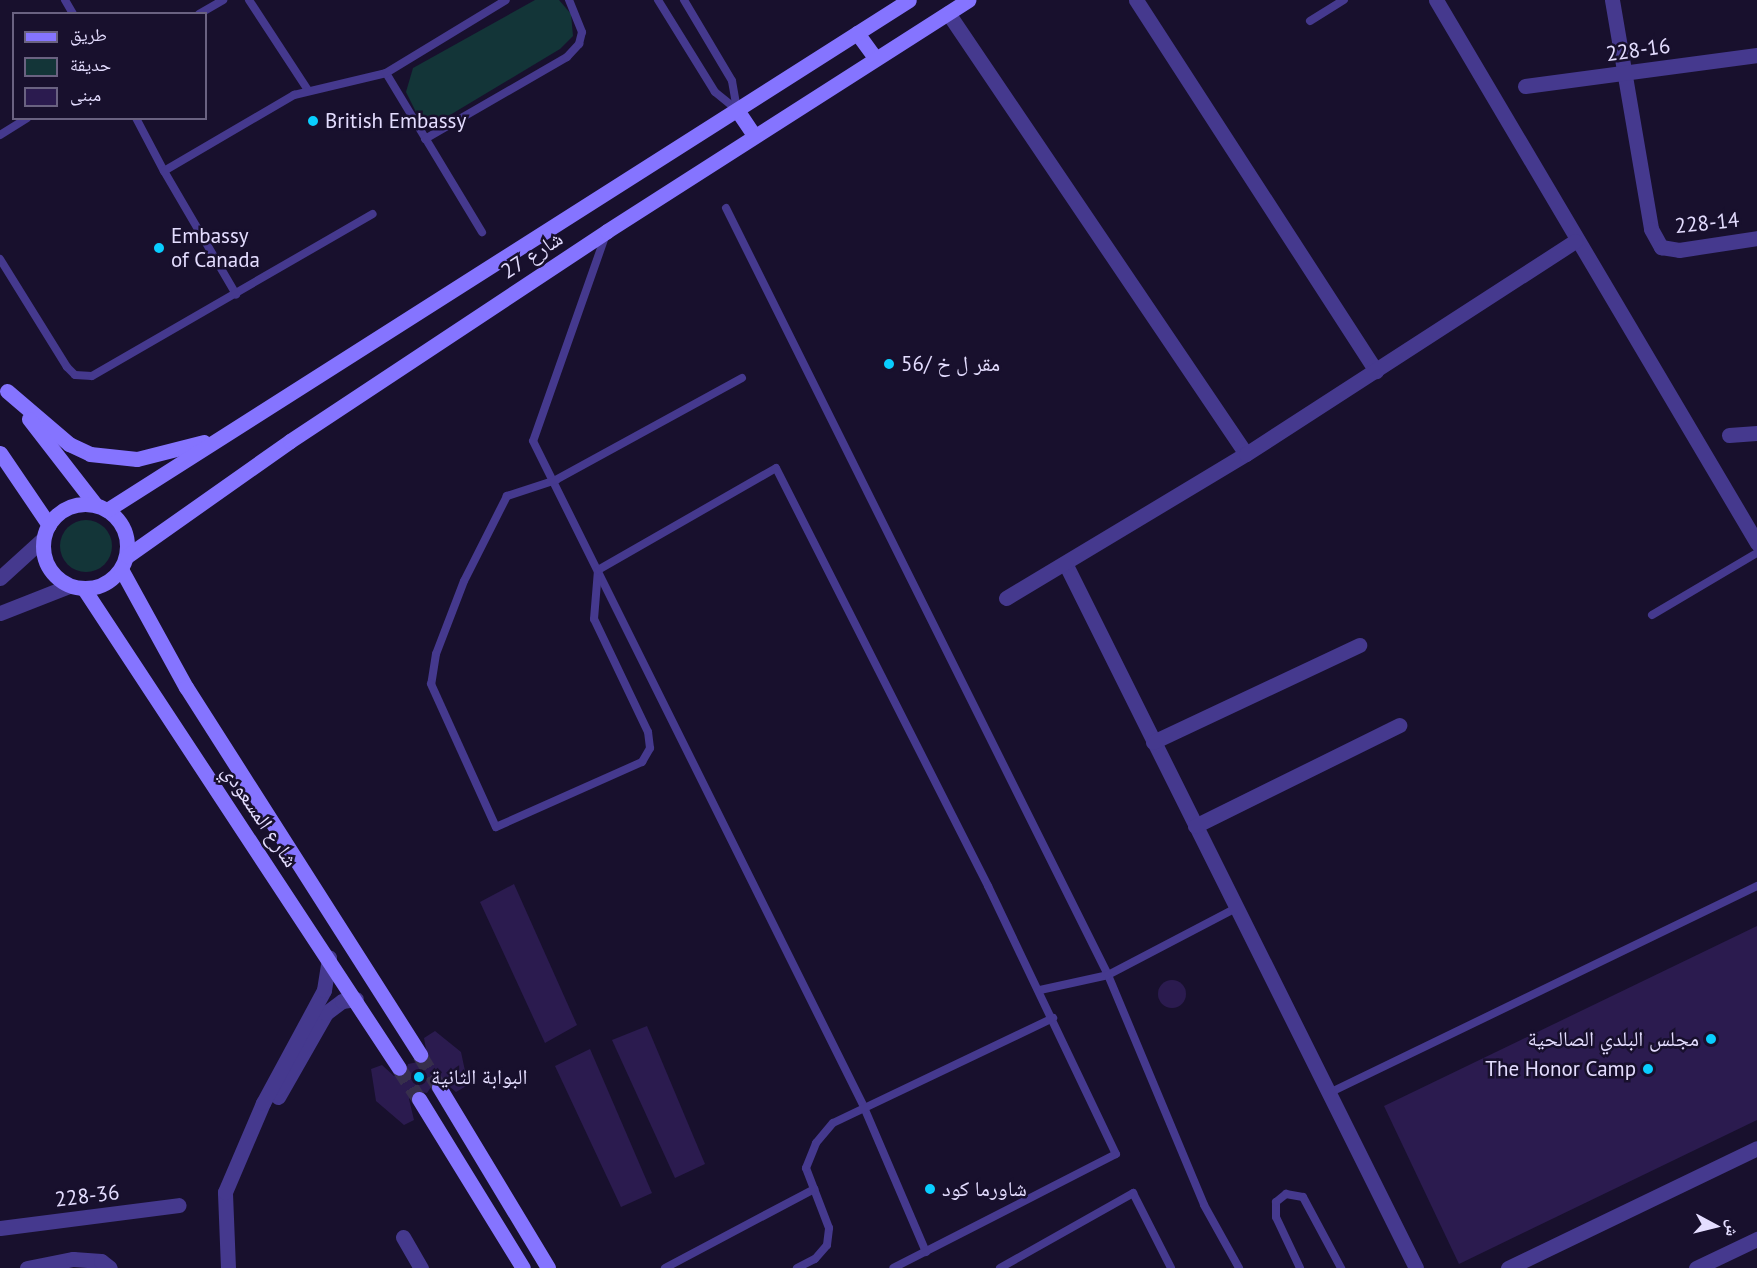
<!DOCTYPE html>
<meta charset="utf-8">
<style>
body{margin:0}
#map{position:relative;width:1757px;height:1268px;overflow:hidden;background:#18102d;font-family:"PT Sans","Noto Naskh Arabic",sans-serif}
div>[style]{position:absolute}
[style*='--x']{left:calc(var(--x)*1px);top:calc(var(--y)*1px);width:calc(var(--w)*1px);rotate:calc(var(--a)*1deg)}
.green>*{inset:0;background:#133538}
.round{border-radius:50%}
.building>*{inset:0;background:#2b1b4f}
.secondary-tunnel>*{height:15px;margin-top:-7.5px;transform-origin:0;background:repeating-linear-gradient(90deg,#372f4c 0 15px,transparent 0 23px)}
.lane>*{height:8px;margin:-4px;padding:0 4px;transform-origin:4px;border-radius:4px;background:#45398e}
.street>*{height:15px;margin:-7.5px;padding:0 7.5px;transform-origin:7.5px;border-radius:7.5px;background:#45398e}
.secondary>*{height:15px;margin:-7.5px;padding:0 7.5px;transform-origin:7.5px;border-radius:7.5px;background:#8574ff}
.secondary>.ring{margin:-7.5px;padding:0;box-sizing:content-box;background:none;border:15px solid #8574ff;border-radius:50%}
.dots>*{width:16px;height:16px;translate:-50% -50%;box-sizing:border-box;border:3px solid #18102d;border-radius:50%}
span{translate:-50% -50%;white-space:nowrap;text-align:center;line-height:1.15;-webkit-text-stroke:5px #18102d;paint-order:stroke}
.street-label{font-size:21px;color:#e4ddff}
.poi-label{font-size:21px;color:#e4ddff}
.left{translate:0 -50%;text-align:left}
.right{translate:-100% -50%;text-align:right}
.legend{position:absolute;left:12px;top:12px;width:195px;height:108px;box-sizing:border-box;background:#18102d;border:2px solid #6a6281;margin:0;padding:8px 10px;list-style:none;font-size:18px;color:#e4ddff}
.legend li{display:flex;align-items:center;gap:12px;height:30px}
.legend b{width:30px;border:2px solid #6a6281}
.north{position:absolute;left:1685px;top:1196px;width:60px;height:60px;-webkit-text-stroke:4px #18102d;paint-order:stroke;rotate:97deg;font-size:16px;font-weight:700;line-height:24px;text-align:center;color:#e4ddff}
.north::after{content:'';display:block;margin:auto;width:21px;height:27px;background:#e4ddff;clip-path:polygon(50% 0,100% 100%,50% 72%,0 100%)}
</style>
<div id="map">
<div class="green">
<i style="clip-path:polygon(535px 0,559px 0,571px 14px,573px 36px,560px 49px,430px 127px,422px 124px,406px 92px,413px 68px)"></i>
<i class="round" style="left:60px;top:520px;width:52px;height:52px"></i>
</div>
<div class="building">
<i style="clip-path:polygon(514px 884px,577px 1025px,545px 1043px,480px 902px)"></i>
<i style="clip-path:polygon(1757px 926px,1757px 1120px,1459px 1264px,1384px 1106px)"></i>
<i class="round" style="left:1158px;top:980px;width:28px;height:28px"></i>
<i style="clip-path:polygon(647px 1026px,705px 1164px,675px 1178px,612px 1040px)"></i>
<i style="clip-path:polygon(435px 1031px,461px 1052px,468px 1085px,456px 1092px,438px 1077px,427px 1093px,413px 1091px,409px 1099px,414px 1120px,404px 1125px,376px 1101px,371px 1069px,382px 1065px,394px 1076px,404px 1076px,408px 1064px,428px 1060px,424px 1038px)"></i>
<i style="clip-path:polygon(590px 1049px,652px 1193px,621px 1207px,555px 1066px)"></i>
</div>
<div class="secondary-tunnel">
<i style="--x:420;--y:1055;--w:37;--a:59"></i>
<i style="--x:399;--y:1068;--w:37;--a:57"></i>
</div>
<div class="lane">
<i style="--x:65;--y:0;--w:16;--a:60"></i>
<i style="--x:249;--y:0;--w:108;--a:56.8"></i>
<i style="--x:658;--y:0;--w:108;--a:58.2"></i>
<i style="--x:715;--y:92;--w:28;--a:39"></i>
<i style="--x:684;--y:0;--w:94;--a:59.3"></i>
<i style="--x:732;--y:81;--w:29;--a:80"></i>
<i style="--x:199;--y:14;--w:28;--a:-30"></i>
<i style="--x:1310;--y:21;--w:40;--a:-32"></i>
<i style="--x:386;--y:73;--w:186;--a:58.9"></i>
<i style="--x:136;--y:118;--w:60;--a:62.2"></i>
<i style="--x:164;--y:171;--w:151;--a:-30.3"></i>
<i style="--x:294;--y:95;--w:95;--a:-13.4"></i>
<i style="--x:386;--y:73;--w:140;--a:-31.3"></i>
<i style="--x:0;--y:135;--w:32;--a:-32"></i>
<i style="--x:425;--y:139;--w:164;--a:-30"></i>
<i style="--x:567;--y:57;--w:18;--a:-47"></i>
<i style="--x:579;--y:44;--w:12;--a:-76"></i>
<i style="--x:582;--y:32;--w:35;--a:-112"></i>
<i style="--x:164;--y:171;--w:143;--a:59.7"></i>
<i style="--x:726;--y:208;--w:857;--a:63.52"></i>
<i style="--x:1108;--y:975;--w:249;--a:67.3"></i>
<i style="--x:1204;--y:1205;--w:72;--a:60.9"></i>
<i style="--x:606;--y:234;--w:219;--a:109.4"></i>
<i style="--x:533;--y:441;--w:741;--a:63.57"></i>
<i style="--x:863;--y:1105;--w:160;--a:66.8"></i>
<i style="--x:0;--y:259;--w:127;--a:58.2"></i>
<i style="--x:67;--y:367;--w:11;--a:45"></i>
<i style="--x:75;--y:375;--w:17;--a:3"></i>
<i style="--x:92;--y:376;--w:324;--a:-30"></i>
<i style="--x:742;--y:378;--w:212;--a:151.3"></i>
<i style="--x:556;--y:480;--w:52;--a:161.9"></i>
<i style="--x:507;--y:496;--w:95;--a:116.8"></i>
<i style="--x:464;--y:581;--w:78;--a:111"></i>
<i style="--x:436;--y:654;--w:30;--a:99"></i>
<i style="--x:431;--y:684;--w:157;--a:65.6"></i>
<i style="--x:496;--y:827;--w:160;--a:-24"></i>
<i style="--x:642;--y:762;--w:16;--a:-60"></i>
<i style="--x:650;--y:748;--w:16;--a:-97"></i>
<i style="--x:648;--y:732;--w:125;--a:-115.5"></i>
<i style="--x:594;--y:619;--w:49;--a:-85.3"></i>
<i style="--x:598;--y:570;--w:205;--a:-29.8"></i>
<i style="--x:776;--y:468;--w:469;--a:63.1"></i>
<i style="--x:988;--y:886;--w:297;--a:64.5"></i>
<i style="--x:1116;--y:1154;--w:250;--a:152.9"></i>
<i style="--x:1652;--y:615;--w:122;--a:-30.6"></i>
<i style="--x:1040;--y:990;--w:70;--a:-12.4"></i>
<i style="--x:1108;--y:975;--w:144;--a:-27.6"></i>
<i style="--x:1327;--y:1094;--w:478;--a:-25.8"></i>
<i style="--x:665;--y:1268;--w:169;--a:-27.9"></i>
<i style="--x:797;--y:1268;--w:20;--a:-27"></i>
<i style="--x:815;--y:1259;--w:18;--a:-49"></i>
<i style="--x:827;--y:1245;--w:17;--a:-83"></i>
<i style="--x:829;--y:1228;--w:64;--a:-111"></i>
<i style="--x:806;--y:1168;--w:27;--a:-68"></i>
<i style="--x:816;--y:1143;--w:26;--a:-50"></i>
<i style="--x:833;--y:1123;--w:244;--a:-25.5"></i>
<i style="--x:1000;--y:1268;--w:153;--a:-29.4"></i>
<i style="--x:1133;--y:1193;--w:84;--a:63.1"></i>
<i style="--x:1300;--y:1268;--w:56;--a:-115.2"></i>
<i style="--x:1276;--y:1217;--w:15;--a:-90"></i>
<i style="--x:1276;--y:1202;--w:13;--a:-39"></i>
<i style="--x:1286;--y:1194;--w:17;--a:10"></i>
<i style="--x:1303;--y:1197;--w:81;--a:61.8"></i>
</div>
<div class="street">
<i style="--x:1136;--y:0;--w:442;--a:57.1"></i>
<i style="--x:1436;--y:0;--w:631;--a:59.41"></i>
<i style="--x:1612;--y:0;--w:232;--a:80.3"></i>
<i style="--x:1651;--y:229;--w:21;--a:61"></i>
<i style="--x:1661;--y:247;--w:18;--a:9"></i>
<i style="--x:1679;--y:250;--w:79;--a:-8.7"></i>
<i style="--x:948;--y:13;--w:532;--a:55.95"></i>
<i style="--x:1525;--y:86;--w:234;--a:-7.6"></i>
<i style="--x:1729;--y:435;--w:28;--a:-4"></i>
<i style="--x:1066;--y:565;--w:785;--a:63.53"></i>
<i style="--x:0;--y:578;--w:59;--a:-42.3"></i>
<i style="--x:1006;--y:598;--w:280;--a:-31"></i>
<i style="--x:1246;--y:454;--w:392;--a:-32.9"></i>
<i style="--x:0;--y:613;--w:74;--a:-21.4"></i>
<i style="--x:1153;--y:742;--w:228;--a:-25.2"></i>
<i style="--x:1195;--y:826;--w:228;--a:-26.3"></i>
<i style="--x:278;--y:1097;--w:97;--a:-60.3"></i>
<i style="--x:326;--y:1013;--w:20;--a:-37"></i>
<i style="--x:342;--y:1001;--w:14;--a:-8"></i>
<i style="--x:0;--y:1228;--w:180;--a:-7.3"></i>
<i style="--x:403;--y:1237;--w:36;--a:60"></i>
<i style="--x:27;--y:1268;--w:47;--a:-11.1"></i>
<i style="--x:73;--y:1259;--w:28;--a:4"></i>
<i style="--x:101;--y:1261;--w:11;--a:38"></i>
<i style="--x:228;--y:1268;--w:76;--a:-92.3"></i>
<i style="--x:225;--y:1192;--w:97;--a:-66.9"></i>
<i style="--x:263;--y:1103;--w:128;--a:-61.6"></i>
<i style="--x:324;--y:990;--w:33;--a:-81"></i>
<i style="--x:1508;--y:1268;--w:276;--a:-25.7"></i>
<i style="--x:1696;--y:1268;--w:68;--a:-25.4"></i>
</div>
<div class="secondary">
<i style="--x:857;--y:33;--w:29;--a:54"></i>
<i style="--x:737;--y:110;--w:30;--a:56"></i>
<i style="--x:7;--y:391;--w:82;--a:40.5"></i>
<i style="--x:69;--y:444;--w:23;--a:25"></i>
<i style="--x:90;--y:454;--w:47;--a:6.1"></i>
<i style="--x:137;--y:459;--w:69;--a:-14.2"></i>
<i style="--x:29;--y:419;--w:108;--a:52.2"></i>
<i style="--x:0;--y:453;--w:87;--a:55.8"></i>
<i class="ring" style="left:43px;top:504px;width:69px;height:69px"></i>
<i style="--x:107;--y:510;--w:950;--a:-32.45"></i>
<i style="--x:127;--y:556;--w:199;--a:-35.2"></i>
<i style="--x:290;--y:441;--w:380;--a:-33.5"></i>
<i style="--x:607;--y:231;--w:429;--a:-32.6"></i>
<i style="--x:121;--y:569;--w:135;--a:61.2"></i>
<i style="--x:186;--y:687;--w:436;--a:57.5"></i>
<i style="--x:84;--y:589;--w:573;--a:56.67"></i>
<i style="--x:439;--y:1087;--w:211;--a:58.9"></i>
<i style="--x:419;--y:1099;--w:198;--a:58.4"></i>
</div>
<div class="dots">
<i style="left:313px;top:121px;background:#09ceff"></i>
<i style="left:159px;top:248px;background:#09ceff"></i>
<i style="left:889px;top:364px;background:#09ceff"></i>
<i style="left:1711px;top:1039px;background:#09ceff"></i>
<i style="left:1648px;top:1069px;background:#09ceff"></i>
<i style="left:419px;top:1077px;background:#09ceff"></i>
<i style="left:930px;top:1189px;background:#09ceff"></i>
</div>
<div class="street-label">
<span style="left:1638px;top:50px;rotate:-8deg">228-16</span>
<span style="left:1707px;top:223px;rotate:-6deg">228-14</span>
<span style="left:532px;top:255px;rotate:-33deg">شارع 27</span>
<span style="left:260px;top:816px;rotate:56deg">شارع المسعودي</span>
<span style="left:87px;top:1196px;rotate:-7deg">228-36</span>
</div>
<div class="poi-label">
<span class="left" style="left:325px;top:121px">British Embassy</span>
<span class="left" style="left:171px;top:248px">Embassy<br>of Canada</span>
<span class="left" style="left:901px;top:364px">مقر ل خ /56</span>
<span class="right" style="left:1699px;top:1039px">مجلس البلدي الصالحية</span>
<span class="right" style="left:1636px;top:1069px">The Honor Camp</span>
<span class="left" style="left:431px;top:1077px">البوابة الثانية</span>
<span class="left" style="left:942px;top:1189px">شاورما كود</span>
</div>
<ul class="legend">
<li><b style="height:8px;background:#8574ff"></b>طريق</li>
<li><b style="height:16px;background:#133538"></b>حديقة</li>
<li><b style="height:16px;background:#2b1b4f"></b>مبنى</li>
</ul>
<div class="north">ش</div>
</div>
